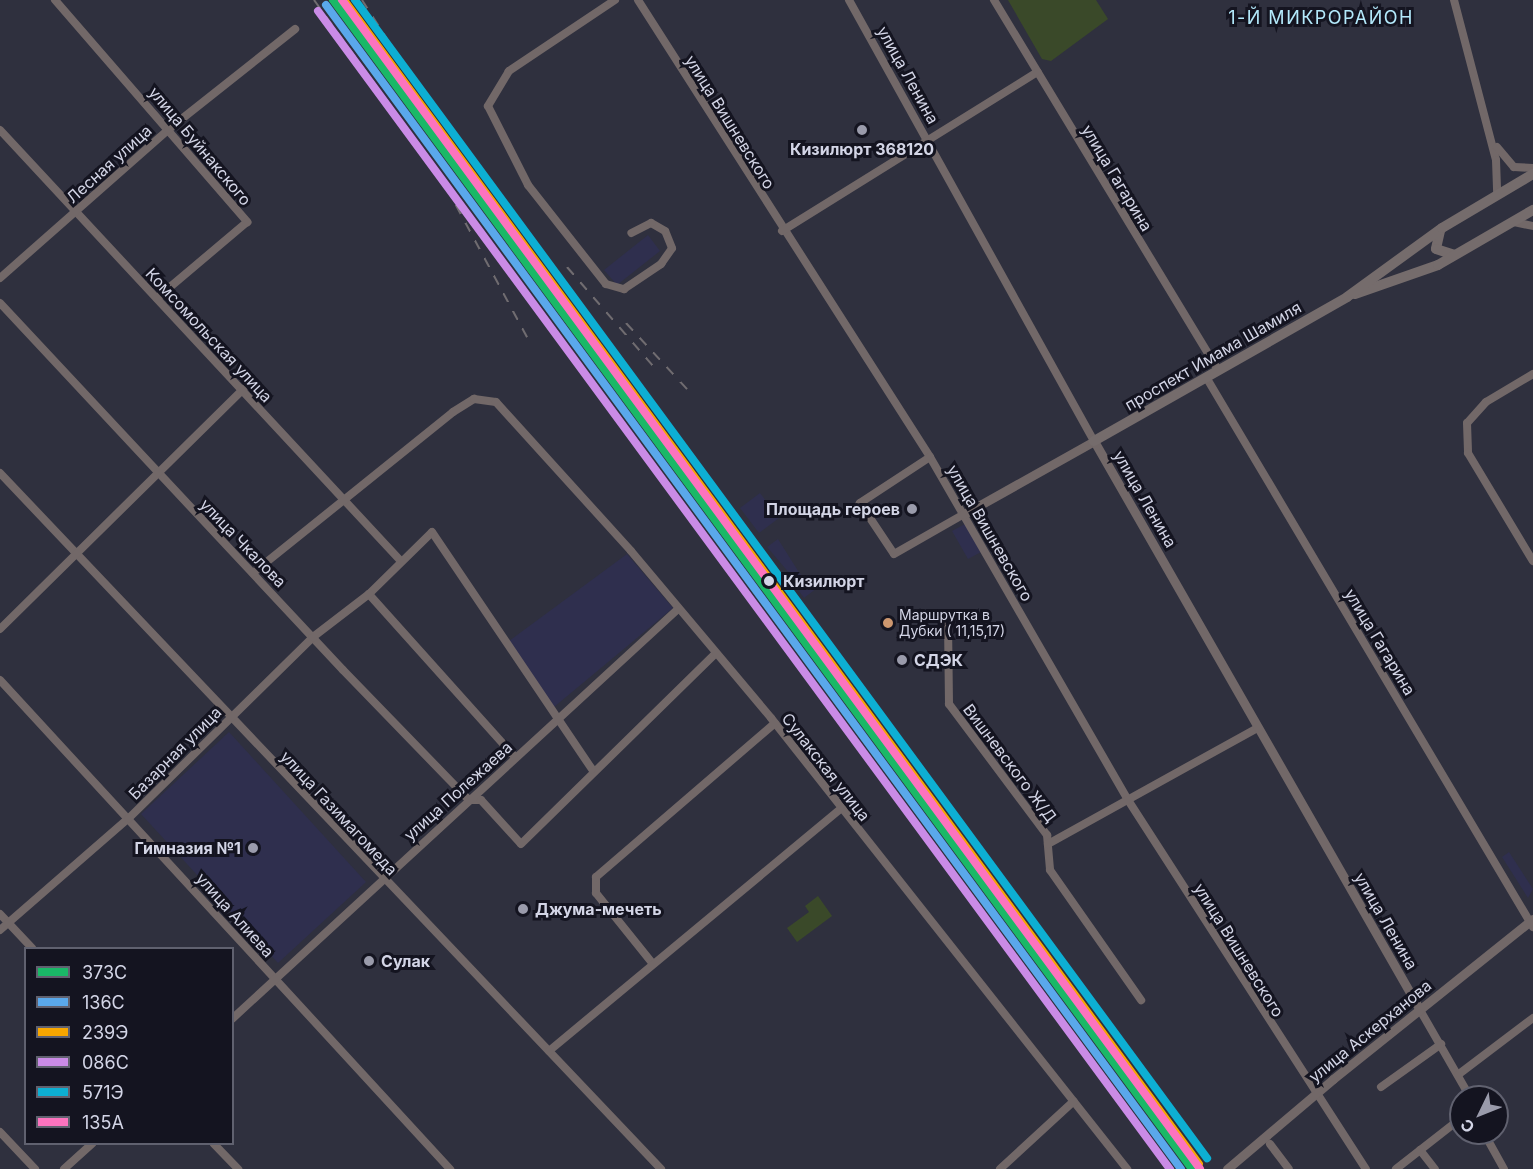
<!DOCTYPE html>
<meta charset="utf-8">
<style>
body{margin:0}
#map{position:relative;width:1533px;height:1169px;overflow:hidden;background:#2f303e;font-family:Inter,sans-serif}
div>[style]{position:absolute}
[style*='--x']{left:calc(var(--x)*1px);top:calc(var(--y)*1px);width:calc(var(--w)*1px);rotate:calc(var(--a)*1deg)}
.built>*{inset:0;background:#2f2f4e}
.green>*{inset:0;background:#3a4929}
.minor>*{height:8px;margin:-4px;padding:0 4px;transform-origin:4px;border-radius:4px;background:#726868}
.tertiary>*{height:9px;margin:-4.5px;padding:0 4.5px;transform-origin:4.5px;border-radius:4.5px;background:#726868}
.secondary>*{height:10px;margin:-5px;padding:0 5px;transform-origin:5px;border-radius:5px;background:#756c6c}
.rail>*{height:2px;margin-top:-1px;transform-origin:0;background:repeating-linear-gradient(90deg,#706c70 0 10px,transparent 0 20px)}
.tertiary-bridge>*{height:9px;margin:-4.5px;padding:0 4.5px;transform-origin:4.5px;border-radius:4.5px;background:#726868}
.rail-1>*{height:8px;margin:-4px;padding:0 4px;transform-origin:4px;border-radius:4px;background:#1ab867}
.rail-2>*{height:8px;margin:-4px;padding:0 4px;transform-origin:4px;border-radius:4px;background:#5aa8eb}
.rail-3>*{height:8px;margin:-4px;padding:0 4px;transform-origin:4px;border-radius:4px;background:#f7a600}
.rail-4>*{height:8px;margin:-4px;padding:0 4px;transform-origin:4px;border-radius:4px;background:#ca8be6}
.rail-5>*{height:8px;margin:-4px;padding:0 4px;transform-origin:4px;border-radius:4px;background:#0dafd3}
.rail-6>*{height:8px;margin:-4px;padding:0 4px;transform-origin:4px;border-radius:4px;background:#fc73be}
.dots>*{width:16px;height:16px;translate:-50% -50%;box-sizing:border-box;border:3px solid #141420;border-radius:50%}
span{translate:-50% -50%;white-space:nowrap;text-align:center;line-height:1.15;-webkit-text-stroke:6px #141420;paint-order:stroke}
.bus-label{font-size:14px;color:#d3d5e6}
.left{translate:0 -50%;text-align:left}
.street-label{font-size:16px;color:#d3d5e6}
.poi-label{font-size:16px;color:#d3d5e6;font-weight:700}
.right{translate:-100% -50%;text-align:right}
.stop-label{font-size:16px;color:#d3d5e6;font-weight:700}
.neighbourhood-label{font-size:18px;color:#b3e9fb;letter-spacing:1.5px}
.legend{position:absolute;left:24px;top:947px;width:210px;height:198px;box-sizing:border-box;background:#141420;border:2px solid #60616f;margin:0;padding:8px 10px;list-style:none;font-size:18px;color:#d3d5e6}
.legend li{display:flex;align-items:center;gap:12px;height:30px}
.legend b{width:30px;border:2px solid #60616f}
.north{position:absolute;left:1449px;top:1085px;width:60px;height:60px;box-sizing:border-box;background:#141420;border:2px solid #60616f;border-radius:50%;rotate:227deg;font-size:16px;font-weight:700;line-height:24px;text-align:center;color:#d3d5e6}
.north::after{content:'';display:block;margin:auto;width:21px;height:27px;background:#9a9bab;clip-path:polygon(50% 0,100% 100%,50% 72%,0 100%)}
</style>
<div id="map">
<div class="built">
<i style="clip-path:polygon(648px 235px,660px 251px,617px 285px,604px 270px)"></i>
<i style="clip-path:polygon(760px 493px,779px 518px,759px 533px,740px 508px)"></i>
<i style="clip-path:polygon(965px 524px,981px 552px,968px 559px,952px 531px)"></i>
<i style="clip-path:polygon(778px 539px,800px 574px,817px 588px,804px 598px,799px 591px,802px 588px,767px 547px)"></i>
<i style="clip-path:polygon(627px 554px,673px 608px,554px 707px,509px 641px)"></i>
<i style="clip-path:polygon(229px 732px,366px 882px,278px 963px,141px 814px)"></i>
<i style="clip-path:polygon(1509px 852px,1533px 889px,1528px 898px,1502px 857px)"></i>
</div>
<div class="green">
<i style="clip-path:polygon(1008px 0,1096px 0,1108px 19px,1051px 61px,1042px 59px)"></i>
<i style="clip-path:polygon(818px 896px,832px 916px,797px 942px,787px 928px,809px 912px,805px 906px)"></i>
</div>
<div class="minor">
<i style="--x:55;--y:0;--w:294;--a:49.1"></i>
<i style="--x:247;--y:222;--w:118;--a:139.8"></i>
<i style="--x:615;--y:0;--w:128;--a:146.2"></i>
<i style="--x:509;--y:71;--w:41;--a:121"></i>
<i style="--x:488;--y:106;--w:89;--a:63.1"></i>
<i style="--x:528;--y:185;--w:126;--a:51.8"></i>
<i style="--x:606;--y:284;--w:19;--a:16"></i>
<i style="--x:624;--y:289;--w:45;--a:-34"></i>
<i style="--x:661;--y:264;--w:19;--a:-55"></i>
<i style="--x:672;--y:248;--w:18;--a:-112"></i>
<i style="--x:665;--y:231;--w:16;--a:-150"></i>
<i style="--x:651;--y:223;--w:22;--a:153"></i>
<i style="--x:638;--y:0;--w:542;--a:57.42"></i>
<i style="--x:930;--y:457;--w:396;--a:60"></i>
<i style="--x:1128;--y:800;--w:439;--a:57.2"></i>
<i style="--x:849;--y:0;--w:504;--a:60.95"></i>
<i style="--x:994;--y:0;--w:433;--a:58.8"></i>
<i style="--x:1454;--y:0;--w:165;--a:75.3"></i>
<i style="--x:1496;--y:160;--w:34;--a:88"></i>
<i style="--x:0;--y:130;--w:586;--a:47.08"></i>
<i style="--x:1497;--y:147;--w:26;--a:50"></i>
<i style="--x:1514;--y:167;--w:19;--a:3"></i>
<i style="--x:1514;--y:222;--w:19;--a:12"></i>
<i style="--x:782;--y:231;--w:301;--a:-31.9"></i>
<i style="--x:0;--y:278;--w:225;--a:-41.4"></i>
<i style="--x:169;--y:129;--w:161;--a:-38.4"></i>
<i style="--x:0;--y:303;--w:502;--a:46.94"></i>
<i style="--x:343;--y:670;--w:181;--a:45.9"></i>
<i style="--x:469;--y:800;--w:12;--a:0"></i>
<i style="--x:481;--y:800;--w:59;--a:47.7"></i>
<i style="--x:521;--y:844;--w:272;--a:-44.4"></i>
<i style="--x:1533;--y:374;--w:55;--a:149.2"></i>
<i style="--x:1486;--y:402;--w:28;--a:132"></i>
<i style="--x:1467;--y:423;--w:30;--a:88"></i>
<i style="--x:1468;--y:453;--w:126;--a:59"></i>
<i style="--x:1206;--y:377;--w:640;--a:59.27"></i>
<i style="--x:930;--y:457;--w:84;--a:146.7"></i>
<i style="--x:860;--y:503;--w:61;--a:56.3"></i>
<i style="--x:894;--y:554;--w:81;--a:-29.7"></i>
<i style="--x:0;--y:473;--w:960;--a:46.48"></i>
<i style="--x:253;--y:573;--w:257;--a:-38.8"></i>
<i style="--x:453;--y:412;--w:25;--a:-32"></i>
<i style="--x:474;--y:399;--w:22;--a:8"></i>
<i style="--x:496;--y:402;--w:201;--a:47.8"></i>
<i style="--x:631;--y:551;--w:218;--a:50"></i>
<i style="--x:771;--y:718;--w:575;--a:51.71"></i>
<i style="--x:948;--y:622;--w:82;--a:89.3"></i>
<i style="--x:949;--y:704;--w:164;--a:53.2"></i>
<i style="--x:1047;--y:835;--w:35;--a:85"></i>
<i style="--x:1050;--y:870;--w:159;--a:55"></i>
<i style="--x:0;--y:629;--w:342;--a:-44.6"></i>
<i style="--x:0;--y:680;--w:665;--a:47.38"></i>
<i style="--x:515;--y:757;--w:219;--a:-131.9"></i>
<i style="--x:369;--y:594;--w:88;--a:-44.5"></i>
<i style="--x:432;--y:532;--w:286;--a:56"></i>
<i style="--x:1048;--y:844;--w:239;--a:-29"></i>
<i style="--x:0;--y:914;--w:47;--a:46.7"></i>
<i style="--x:0;--y:930;--w:171;--a:-41"></i>
<i style="--x:129;--y:818;--w:258;--a:-44.5"></i>
<i style="--x:313;--y:637;--w:71;--a:-37.5"></i>
<i style="--x:653;--y:964;--w:91;--a:-128.8"></i>
<i style="--x:596;--y:893;--w:16;--a:-90"></i>
<i style="--x:596;--y:877;--w:236;--a:-40.7"></i>
<i style="--x:1420;--y:1010;--w:100;--a:60.1"></i>
<i style="--x:232;--y:1019;--w:606;--a:-42.59"></i>
<i style="--x:549;--y:1051;--w:378;--a:-39.7"></i>
<i style="--x:1459;--y:1074;--w:93;--a:-37.1"></i>
<i style="--x:1381;--y:1087;--w:74;--a:-35.6"></i>
<i style="--x:0;--y:1132;--w:51;--a:46.6"></i>
<i style="--x:1484;--y:1133;--w:41;--a:60.9"></i>
<i style="--x:214;--y:1144;--w:35;--a:46"></i>
<i style="--x:1270;--y:1144;--w:31;--a:53"></i>
<i style="--x:1420;--y:1150;--w:24;--a:52"></i>
<i style="--x:64;--y:1169;--w:38;--a:-42"></i>
<i style="--x:1000;--y:1169;--w:100;--a:-42.6"></i>
<i style="--x:1396;--y:1169;--w:83;--a:-38.1"></i>
</div>
<div class="tertiary">
<i style="--x:964;--y:514;--w:149;--a:-29.3"></i>
<i style="--x:1094;--y:441;--w:656;--a:60.19"></i>
<i style="--x:1333;--y:1079;--w:256;--a:-38.7"></i>
</div>
<div class="secondary">
<i style="--x:1440;--y:231;--w:18;--a:103"></i>
<i style="--x:1436;--y:249;--w:19;--a:18"></i>
<i style="--x:1355;--y:294;--w:88;--a:-19.3"></i>
<i style="--x:1438;--y:265;--w:110;--a:-30.1"></i>
<i style="--x:1094;--y:441;--w:291;--a:-29.6"></i>
<i style="--x:1347;--y:297;--w:117;--a:-36"></i>
<i style="--x:1442;--y:228;--w:106;--a:-30.7"></i>
</div>
<div class="rail">
<i style="--x:314;--y:0;--w:210;--a:54.1"></i>
<i style="--x:437;--y:170;--w:190;--a:61.7"></i>
<i style="--x:362;--y:0;--w:72;--a:57.4"></i>
<i style="--x:567;--y:267;--w:133;--a:49"></i>
<i style="--x:626;--y:323;--w:90;--a:47.3"></i>
</div>
<div class="tertiary-bridge">
<i style="--x:1227;--y:1169;--w:139;--a:-40.3"></i>
</div>
<div class="rail-1">
<i style="--x:333;--y:0;--w:1451;--a:53.69"></i>
</div>
<div class="rail-2">
<i style="--x:326;--y:5;--w:1444;--a:53.7"></i>
</div>
<div class="rail-3">
<i style="--x:344;--y:0;--w:1444;--a:53.7"></i>
</div>
<div class="rail-4">
<i style="--x:318;--y:11;--w:1438;--a:53.66"></i>
</div>
<div class="rail-5">
<i style="--x:355;--y:0;--w:1438;--a:53.66"></i>
</div>
<div class="rail-6">
<i style="--x:342;--y:0;--w:1450;--a:53.72"></i>
</div>
<div class="dots">
<i style="left:862px;top:130px;background:#9a9bab"></i>
<i style="left:912px;top:509px;background:#9a9bab"></i>
<i style="left:769px;top:581px;background:#d3d5e6"></i>
<i style="left:888px;top:623px;background:#cd976f"></i>
<i style="left:902px;top:660px;background:#9a9bab"></i>
<i style="left:253px;top:848px;background:#9a9bab"></i>
<i style="left:523px;top:909px;background:#9a9bab"></i>
<i style="left:369px;top:961px;background:#9a9bab"></i>
</div>
<div class="bus-label">
<span class="left" style="left:899px;top:623px">Маршрутка в<br>Дубки ( 11,15,17)</span>
</div>
<div class="street-label">
<span style="left:908px;top:75px;rotate:61deg">улица Ленина</span>
<span style="left:730px;top:122px;rotate:58deg">улица Вишневского</span>
<span style="left:200px;top:146px;rotate:50deg">улица Буйнакского</span>
<span style="left:109px;top:164px;rotate:-42deg">Лесная улица</span>
<span style="left:1117px;top:178px;rotate:59deg">улица Гагарина</span>
<span style="left:209px;top:335px;rotate:47deg">Комсомольская улица</span>
<span style="left:1213px;top:356px;rotate:-30deg">проспект Имама Шамиля</span>
<span style="left:1145px;top:499px;rotate:60deg">улица Ленина</span>
<span style="left:990px;top:533px;rotate:60deg">улица Вишневского</span>
<span style="left:243px;top:543px;rotate:46deg">улица Чкалова</span>
<span style="left:1380px;top:642px;rotate:59deg">улица Гагарина</span>
<span style="left:175px;top:753px;rotate:-45deg">Базарная улица</span>
<span style="left:1010px;top:763px;rotate:53deg">Вишневского Ж/Д</span>
<span style="left:826px;top:767px;rotate:52deg">Сулакская улица</span>
<span style="left:458px;top:791px;rotate:-42deg">улица Полежаева</span>
<span style="left:339px;top:813px;rotate:47deg">улица Газимагомеда</span>
<span style="left:235px;top:915px;rotate:48deg">улица Алиева</span>
<span style="left:1386px;top:921px;rotate:60deg">улица Ленина</span>
<span style="left:1239px;top:950px;rotate:58deg">улица Вишневского</span>
<span style="left:1370px;top:1031px;rotate:-39deg">улица Аскерханова</span>
</div>
<div class="poi-label">
<span style="left:862px;top:149px">Кизилюрт 368120</span>
<span class="right" style="left:900px;top:509px">Площадь героев</span>
<span class="left" style="left:914px;top:660px">СДЭК</span>
<span class="right" style="left:241px;top:848px">Гимназия №1</span>
<span class="left" style="left:535px;top:909px">Джума-мечеть</span>
<span class="left" style="left:381px;top:961px">Сулак</span>
</div>
<div class="stop-label">
<span class="left" style="left:783px;top:581px">Кизилюрт</span>
</div>
<div class="neighbourhood-label">
<span style="left:1321px;top:18px">1-Й МИКРОРАЙОН</span>
</div>
<ul class="legend">
<li><b style="height:8px;background:#1ab867"></b>373C</li>
<li><b style="height:8px;background:#5aa8eb"></b>136С</li>
<li><b style="height:8px;background:#f7a600"></b>239Э</li>
<li><b style="height:8px;background:#ca8be6"></b>086С</li>
<li><b style="height:8px;background:#0dafd3"></b>571Э</li>
<li><b style="height:8px;background:#fc73be"></b>135А</li>
</ul>
<div class="north">С</div>
</div>
